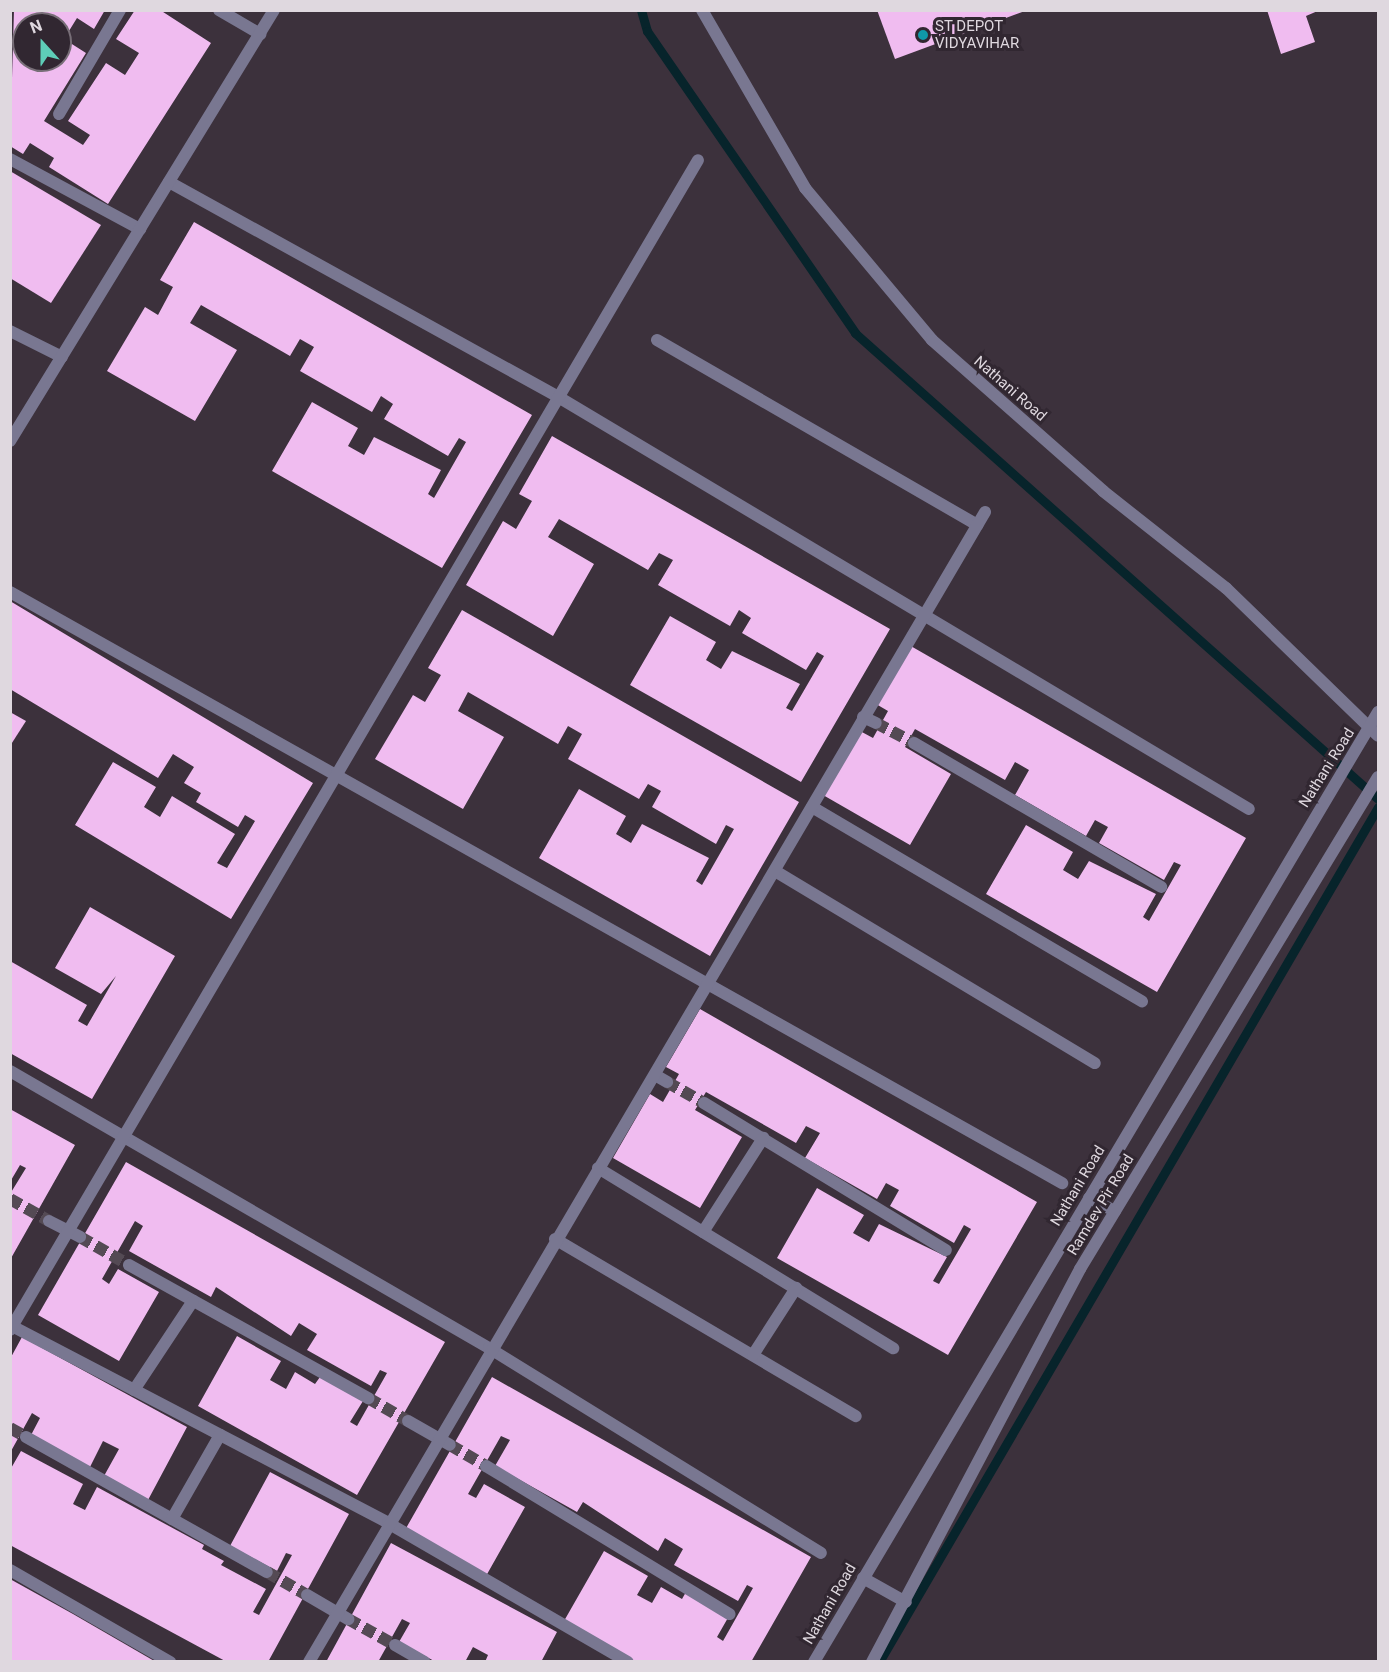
<!DOCTYPE html>
<style>
body{margin:0}
#map{position:relative;width:1389px;height:1672px;overflow:hidden;background:#3c313c;font-family:Roboto,sans-serif}
div>[style]{position:absolute}
[style*='--x']{left:calc(var(--x)*1px);top:calc(var(--y)*1px);width:calc(var(--w)*1px);rotate:calc(var(--a)*1deg)}
.stream>*{height:9px;margin:-4.5px;padding:0 4.5px;transform-origin:4.5px;border-radius:4.5px;background:#07242b}
.building>*{inset:0;background:#f0bcf0}
.minor-tunnel>*{height:12px;margin-top:-6px;transform-origin:0;background:repeating-linear-gradient(90deg,#544a54 0 12px,transparent 0 18px)}
.minor>*{height:12px;margin:-6px;padding:0 6px;transform-origin:6px;border-radius:6px;background:#797791}
.tertiary>*{height:12px;margin:-6px;padding:0 6px;transform-origin:6px;border-radius:6px;background:#797791}
.dots>*{width:16px;height:16px;translate:-50% -50%;box-sizing:border-box;border:3px solid #312731;border-radius:50%}
span{translate:-50% -50%;white-space:nowrap;text-align:center;line-height:1.15;-webkit-text-stroke:6px #312731;paint-order:stroke}
.poi-label{font-size:15px;color:#dfd8df}
.left{translate:0 -50%;text-align:left}
.street-label{font-size:15px;color:#dfd8df}
.frame{position:absolute;inset:0;border:12px solid #dfd8df;pointer-events:none}
.north{position:absolute;left:12px;top:12px;width:60px;height:60px;box-sizing:border-box;background:#312731;border:2px solid #776e77;border-radius:50%;rotate:339deg;font-size:16px;font-weight:700;line-height:24px;text-align:center;color:#dfd8df}
.north::after{content:'';display:block;margin:auto;width:21px;height:27px;background:#5eceb8;clip-path:polygon(50% 0,100% 100%,50% 72%,0 100%)}
</style>
<div id="map">
<div class="stream">
<i style="--x:641;--y:10;--w:22;--a:74"></i>
<i style="--x:647;--y:31;--w:367;--a:55.4"></i>
<i style="--x:855;--y:333;--w:700;--a:41.7"></i>
<i style="--x:879;--y:1662;--w:990;--a:-59.73"></i>
</div>
<div class="building">
<i style="clip-path:polygon(evenodd,14px 10px,105px 10px,94px 29px,77px 18px,64px 39px,86px 53px,44px 121px,83px 145px,90px 135px,68px 121px,106px 63px,125px 75px,139px 53px,116px 39px,135px 10px,160px 10px,211px 43px,108px 204px,49px 167px,54px 158px,30px 143px,23px 154px,10px 146px,14px 10px,24px 24px,60px 24px,60px 60px,24px 60px,24px 24px)"></i>
<i style="clip-path:polygon(877px 10px,1025px 10px,1025px 11px,895px 59px)"></i>
<i style="clip-path:polygon(1267px 10px,1320px 10px,1306px 16px,1315px 42px,1281px 54px)"></i>
<i style="clip-path:polygon(10px 171px,101px 225px,51px 303px,10px 278px)"></i>
<i style="clip-path:polygon(194px 222px,532px 415px,442px 568px,272px 471px,312px 402px,358px 428px,348px 446px,364px 455px,374px 437px,441px 470px,428px 494px,434px 498px,466px 442px,459px 438px,448px 456px,384px 419px,393px 404px,381px 396px,372px 412px,300px 371px,314px 347px,300px 339px,290px 356px,201px 305px,190px 323px,237px 350px,195px 421px,107px 371px,145px 307px,158px 315px,173px 287px,160px 280px)"></i>
<i style="clip-path:polygon(552px 436px,890px 629px,801px 782px,630px 685px,670px 616px,716px 642px,706px 660px,721px 669px,732px 651px,800px 684px,786px 708px,792px 711px,824px 656px,817px 652px,806px 670px,742px 633px,751px 618px,739px 610px,730px 626px,658px 585px,673px 560px,659px 553px,648px 570px,559px 519px,548px 537px,594px 564px,553px 636px,466px 585px,503px 521px,516px 529px,532px 501px,519px 494px)"></i>
<i style="clip-path:polygon(10px 601px,313px 783px,231px 919px,75px 825px,113px 762px,156px 787px,144px 807px,160px 817px,172px 796px,235px 834px,217px 863px,227px 868px,255px 821px,245px 815px,238px 827px,196px 802px,201px 793px,184px 783px,194px 767px,173px 754px,158px 778px,10px 689px)"></i>
<i style="clip-path:polygon(462px 610px,799px 802px,710px 956px,539px 858px,579px 789px,626px 816px,616px 834px,631px 843px,642px 824px,709px 858px,696px 881px,702px 885px,734px 829px,726px 825px,716px 844px,652px 807px,661px 791px,648px 784px,639px 799px,568px 759px,582px 734px,568px 726px,558px 744px,468px 692px,458px 711px,504px 737px,463px 809px,375px 759px,413px 695px,425px 702px,441px 675px,428px 668px)"></i>
<i style="clip-path:polygon(909px 645px,1246px 838px,1157px 992px,986px 894px,1026px 825px,1073px 852px,1063px 870px,1078px 879px,1089px 861px,1156px 894px,1143px 917px,1149px 921px,1181px 865px,1174px 862px,1164px 880px,1099px 843px,1108px 827px,1095px 820px,1086px 836px,1015px 795px,1029px 770px,1015px 762px,1005px 780px,915px 729px,905px 747px,951px 774px,910px 845px,823px 795px,860px 731px,873px 738px,888px 711px,876px 704px)"></i>
<i style="clip-path:polygon(10px 712px,26px 721px,10px 746px)"></i>
<i style="clip-path:polygon(90px 907px,175px 956px,92px 1099px,10px 1053px,10px 961px,87px 1005px,78px 1021px,87px 1026px,116px 976px,101px 994px,55px 968px)"></i>
<i style="clip-path:polygon(700px 1009px,1037px 1202px,948px 1355px,777px 1258px,817px 1188px,864px 1215px,853px 1233px,869px 1242px,879px 1224px,947px 1257px,933px 1281px,939px 1284px,971px 1229px,964px 1225px,954px 1243px,890px 1206px,899px 1190px,886px 1183px,877px 1199px,805px 1158px,820px 1133px,806px 1126px,796px 1143px,706px 1092px,695px 1110px,742px 1137px,700px 1208px,613px 1158px,650px 1094px,663px 1102px,679px 1074px,666px 1067px)"></i>
<i style="clip-path:polygon(10px 1109px,75px 1145px,10px 1260px,10px 1194px,26px 1168px,20px 1165px,10px 1182px)"></i>
<i style="clip-path:polygon(126px 1162px,445px 1342px,357px 1495px,198px 1406px,237px 1336px,281px 1361px,270px 1380px,286px 1389px,295px 1372px,315px 1384px,320px 1377px,363px 1401px,350px 1422px,357px 1426px,387px 1373px,380px 1370px,371px 1386px,307px 1350px,317px 1334px,299px 1323px,291px 1336px,216px 1287px,211px 1297px,129px 1251px,143px 1226px,135px 1221px,102px 1279px,109px 1284px,118px 1269px,159px 1292px,119px 1361px,38px 1315px)"></i>
<i style="clip-path:polygon(22px 1337px,187px 1427px,148px 1500px,104px 1476px,119px 1449px,103px 1441px,89px 1469px,30px 1437px,40px 1418px,32px 1413px,10px 1453px,10px 1359px)"></i>
<i style="clip-path:polygon(492px 1377px,811px 1557px,751px 1662px,637px 1662px,564px 1621px,604px 1551px,648px 1576px,637px 1595px,652px 1603px,661px 1587px,682px 1599px,686px 1592px,729px 1616px,717px 1637px,723px 1641px,753px 1588px,747px 1585px,738px 1601px,674px 1565px,683px 1549px,665px 1538px,658px 1551px,583px 1502px,577px 1512px,495px 1466px,510px 1440px,501px 1436px,468px 1494px,476px 1498px,484px 1484px,525px 1507px,486px 1576px,405px 1530px)"></i>
<i style="clip-path:polygon(21px 1451px,83px 1484px,73px 1504px,85px 1510px,97px 1487px,204px 1545px,202px 1549px,224px 1561px,221px 1565px,266px 1589px,253px 1612px,259px 1615px,292px 1555px,286px 1553px,277px 1571px,230px 1546px,270px 1472px,349px 1514px,268px 1662px,227px 1662px,10px 1545px,10px 1470px)"></i>
<i style="clip-path:polygon(391px 1543px,557px 1632px,541px 1662px,485px 1662px,488px 1655px,473px 1647px,465px 1662px,436px 1662px,399px 1642px,410px 1623px,402px 1619px,378px 1662px,326px 1662px)"></i>
<i style="clip-path:polygon(10px 1579px,73px 1614px,156px 1662px,10px 1662px)"></i>
</div>
<div class="minor-tunnel">
<i style="--x:876;--y:723;--w:43;--a:27.8"></i>
<i style="--x:667;--y:1082;--w:43;--a:29.6"></i>
<i style="--x:10;--y:1199;--w:45;--a:29.4"></i>
<i style="--x:80;--y:1237;--w:56;--a:29.7"></i>
<i style="--x:368;--y:1398;--w:46;--a:29.9"></i>
<i style="--x:10;--y:1428;--w:18;--a:29"></i>
<i style="--x:450;--y:1445;--w:42;--a:30.3"></i>
<i style="--x:267;--y:1572;--w:46;--a:29.9"></i>
<i style="--x:348;--y:1619;--w:54;--a:29"></i>
</div>
<div class="minor">
<i style="--x:219;--y:10;--w:48;--a:30.3"></i>
<i style="--x:702;--y:10;--w:206;--a:59.9"></i>
<i style="--x:805;--y:188;--w:198;--a:50.1"></i>
<i style="--x:932;--y:340;--w:228;--a:41.4"></i>
<i style="--x:1103;--y:491;--w:157;--a:38.3"></i>
<i style="--x:1226;--y:588;--w:212;--a:44.2"></i>
<i style="--x:59;--y:114;--w:121;--a:-59.6"></i>
<i style="--x:10;--y:159;--w:148;--a:28.3"></i>
<i style="--x:169;--y:182;--w:447;--a:28.9"></i>
<i style="--x:560;--y:398;--w:802;--a:30.82"></i>
<i style="--x:10;--y:331;--w:58;--a:26.6"></i>
<i style="--x:657;--y:340;--w:370;--a:30"></i>
<i style="--x:10;--y:441;--w:505;--a:-58.51"></i>
<i style="--x:10;--y:592;--w:1207;--a:29.33"></i>
<i style="--x:863;--y:717;--w:14;--a:25"></i>
<i style="--x:914;--y:743;--w:286;--a:30.2"></i>
<i style="--x:812;--y:807;--w:383;--a:30.5"></i>
<i style="--x:775;--y:871;--w:373;--a:31"></i>
<i style="--x:10;--y:1071;--w:553;--a:30.04"></i>
<i style="--x:489;--y:1348;--w:390;--a:31.7"></i>
<i style="--x:655;--y:1075;--w:14;--a:30"></i>
<i style="--x:704;--y:1103;--w:283;--a:31.3"></i>
<i style="--x:598;--y:1168;--w:346;--a:31.4"></i>
<i style="--x:1089;--y:1198;--w:29;--a:27"></i>
<i style="--x:49;--y:1221;--w:35;--a:27"></i>
<i style="--x:703;--y:1232;--w:112;--a:-57.4"></i>
<i style="--x:555;--y:1239;--w:349;--a:30.5"></i>
<i style="--x:129;--y:1265;--w:274;--a:29.1"></i>
<i style="--x:10;--y:1325;--w:427;--a:27.6"></i>
<i style="--x:388;--y:1523;--w:277;--a:30.1"></i>
<i style="--x:10;--y:1330;--w:1357;--a:-59.54"></i>
<i style="--x:753;--y:1355;--w:80;--a:-57.3"></i>
<i style="--x:134;--y:1390;--w:107;--a:-56.5"></i>
<i style="--x:408;--y:1421;--w:48;--a:29.7"></i>
<i style="--x:26;--y:1437;--w:276;--a:29.3"></i>
<i style="--x:486;--y:1466;--w:285;--a:31.3"></i>
<i style="--x:172;--y:1519;--w:97;--a:-60.3"></i>
<i style="--x:10;--y:1570;--w:185;--a:29.9"></i>
<i style="--x:307;--y:1595;--w:48;--a:30.3"></i>
<i style="--x:395;--y:1645;--w:34;--a:30"></i>
<i style="--x:309;--y:1662;--w:1334;--a:-59.55"></i>
</div>
<div class="tertiary">
<i style="--x:863;--y:1578;--w:49;--a:29.2"></i>
<i style="--x:814;--y:1662;--w:1105;--a:-59.3"></i>
<i style="--x:872;--y:1662;--w:445;--a:-62.1"></i>
<i style="--x:1080;--y:1269;--w:575;--a:-58.8"></i>
</div>
<div class="dots">
<i style="left:923px;top:35px;background:#0f9aa8"></i>
</div>
<div class="poi-label">
<span class="left" style="left:935px;top:35px">ST DEPOT<br>VIDYAVIHAR</span>
</div>
<div class="street-label">
<span style="left:1010px;top:389px;rotate:41deg">Nathani Road</span>
<span style="left:1327px;top:768px;rotate:-58deg">Nathani Road</span>
<span style="left:1078px;top:1186px;rotate:-59deg">Nathani Road</span>
<span style="left:1101px;top:1205px;rotate:-59deg">Ramdev Pir Road</span>
<span style="left:830px;top:1604px;rotate:-60deg">Nathani Road</span>
</div>
<div class="frame"></div>
<div class="north">N</div>
</div>
